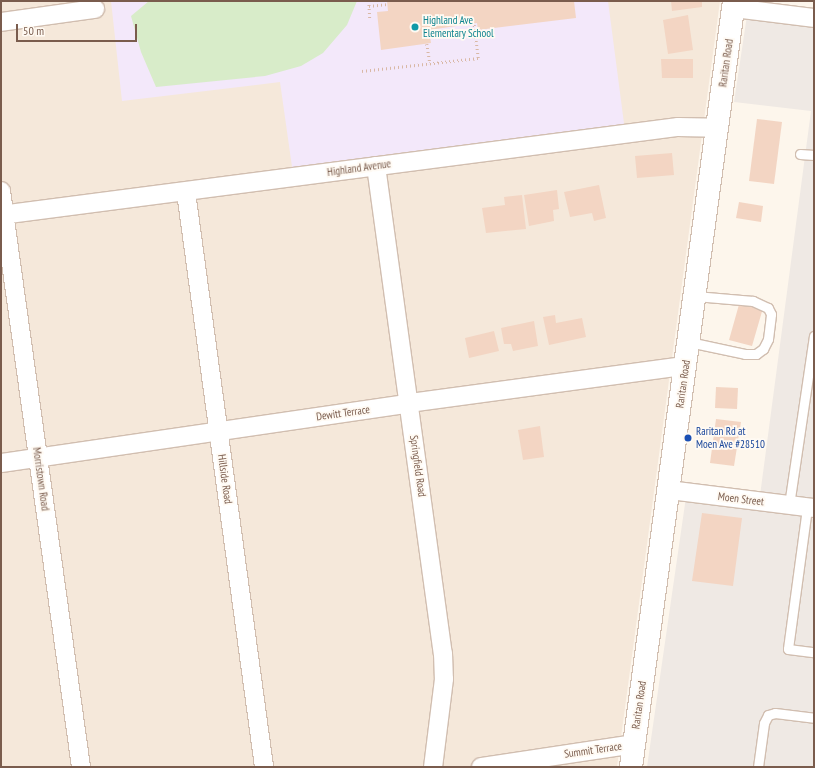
<!DOCTYPE html>
<style>
body{margin:0}
#map{position:relative;width:815px;height:768px;overflow:hidden;background:#fdf6ec;font-family:"PT Sans Narrow",sans-serif}
div>[style]{position:absolute}
[style*='--x']{left:calc(var(--x)*1px);top:calc(var(--y)*1px);width:calc(var(--w)*1px);rotate:calc(var(--a)*1deg)}
.residential>*{inset:0;background:#f5e8da}
.industrial>*{inset:0;background:#efe9e4}
.education>*{inset:0;background:#f3e8fa}
.green>*{inset:0;background:#d8ecc9}
.building>*{inset:0;background:#f3d5c3}
.path>*{height:2.5px;margin-top:-1.25px;transform-origin:0;background:repeating-linear-gradient(90deg,#d9b8a5 0 1px,transparent 0 4px)}
.roads{filter:drop-shadow(1px 0 #d1beb0) drop-shadow(-1px 0 #d1beb0) drop-shadow(0 1px #d1beb0) drop-shadow(0 -1px #d1beb0)}
.lane>*{height:9px;margin:-4.5px;padding:0 4.5px;transform-origin:4.5px;border-radius:4.5px;background:#fff}
.street>*{height:18px;margin:-9px;padding:0 9px;transform-origin:9px;border-radius:9px;background:#fff}
.secondary>*{height:22px;margin:-11px;padding:0 11px;transform-origin:11px;border-radius:11px;background:#fff}
.dots>*{width:11px;height:11px;translate:-50% -50%;box-sizing:border-box;border:2px solid #fffaf3;border-radius:50%}
span{translate:-50% -50%;white-space:nowrap;text-align:center;line-height:1.15;-webkit-text-stroke:3.5px #fffaf3;paint-order:stroke}
.culture-label{font-size:11px;color:#0d838f}
.left{translate:0 -50%;text-align:left}
.street-label{font-size:11px;color:#7a5c4d}
.transit-label{font-size:11px;color:#164399}
.frame{position:absolute;inset:0;border:2px solid #7a5c4d;pointer-events:none}
.scale{position:absolute;left:16px;top:24px;width:121px;height:18px;box-sizing:border-box;border:2px solid #7a5c4d;border-top:0;padding-left:5px;font-size:12px;line-height:14px;white-space:nowrap;color:#7a5c4d;-webkit-text-stroke:3px #fffaf3;paint-order:stroke}
</style>
<div id="map">
<div class="residential">
<i style="clip-path:polygon(1px 1px,720px 1px,617px 767px,1px 767px)"></i>
</div>
<div class="industrial">
<i style="clip-path:polygon(749px 2px,814px 11px,814px 767px,647px 767px,686px 497px,759px 503px,811px 111px,734px 102px)"></i>
</div>
<div class="education">
<i style="clip-path:polygon(111px 1px,608px 1px,625px 131px,293px 174px,280px 82px,122px 101px)"></i>
</div>
<div class="green">
<i style="clip-path:polygon(149px 1px,185px 2px,357px 1px,347px 25px,323px 53px,301px 66px,265px 76px,156px 87px,141px 52px,131px 16px)"></i>
</div>
<div class="building">
<i style="clip-path:polygon(387px 1px,574px 1px,576px 18px,478px 30px,477px 23px,429px 30px,431px 43px,381px 50px,377px 12px,388px 11px)"></i>
<i style="clip-path:polygon(671px 1px,702px 1px,702px 7px,672px 11px)"></i>
<i style="clip-path:polygon(688px 15px,693px 50px,668px 54px,663px 20px)"></i>
<i style="clip-path:polygon(661px 59px,693px 59px,693px 78px,662px 78px)"></i>
<i style="clip-path:polygon(757px 119px,782px 122px,774px 184px,749px 181px)"></i>
<i style="clip-path:polygon(672px 153px,674px 175px,637px 178px,635px 156px)"></i>
<i style="clip-path:polygon(599px 185px,606px 218px,594px 221px,592px 213px,570px 217px,564px 192px)"></i>
<i style="clip-path:polygon(557px 190px,559px 209px,553px 210px,554px 221px,529px 226px,524px 195px)"></i>
<i style="clip-path:polygon(522px 195px,526px 229px,486px 233px,482px 208px,505px 205px,504px 197px)"></i>
<i style="clip-path:polygon(739px 202px,763px 206px,761px 222px,736px 218px)"></i>
<i style="clip-path:polygon(740px 301px,763px 308px,752px 346px,729px 340px)"></i>
<i style="clip-path:polygon(555px 315px,556px 323px,582px 318px,586px 337px,549px 345px,543px 317px)"></i>
<i style="clip-path:polygon(534px 321px,538px 346px,513px 351px,511px 344px,504px 344px,501px 328px)"></i>
<i style="clip-path:polygon(494px 331px,499px 351px,469px 358px,465px 338px)"></i>
<i style="clip-path:polygon(716px 387px,738px 388px,737px 409px,715px 408px)"></i>
<i style="clip-path:polygon(716px 419px,741px 422px,734px 466px,710px 463px)"></i>
<i style="clip-path:polygon(540px 426px,544px 457px,523px 460px,518px 430px)"></i>
<i style="clip-path:polygon(702px 513px,742px 518px,733px 586px,692px 581px)"></i>
</div>
<div class="path">
<i style="--x:369;--y:1;--w:17;--a:87"></i>
<i style="--x:369;--y:6;--w:18;--a:-6"></i>
<i style="--x:427;--y:44;--w:20;--a:81"></i>
<i style="--x:362;--y:71;--w:117;--a:-6.4"></i>
<i style="--x:478;--y:58;--w:34;--a:-97"></i>
</div>
<div class="roads">
<div class="lane">
<i style="--x:800;--y:154;--w:14;--a:4"></i>
<i style="--x:689;--y:342;--w:57;--a:12.1"></i>
<i style="--x:745;--y:354;--w:11;--a:0"></i>
<i style="--x:756;--y:354;--w:9;--a:-36"></i>
<i style="--x:763;--y:349;--w:11;--a:-63"></i>
<i style="--x:768;--y:339;--w:25;--a:-83"></i>
<i style="--x:771;--y:314;--w:7;--a:-117"></i>
<i style="--x:768;--y:308;--w:17;--a:-155"></i>
<i style="--x:753;--y:301;--w:58;--a:-175.1"></i>
<i style="--x:789;--y:505;--w:171;--a:-81.6"></i>
<i style="--x:807;--y:508;--w:142;--a:97.7"></i>
<i style="--x:788;--y:649;--w:26;--a:7"></i>
<i style="--x:758;--y:767;--w:44;--a:-82.2"></i>
<i style="--x:764;--y:723;--w:9;--a:-63"></i>
<i style="--x:768;--y:715;--w:7;--a:-16"></i>
<i style="--x:775;--y:713;--w:39;--a:7"></i>
</div>
<div class="street">
<i style="--x:733;--y:8;--w:82;--a:7"></i>
<i style="--x:1;--y:22;--w:95;--a:-7.9"></i>
<i style="--x:376;--y:166;--w:492;--a:82.2"></i>
<i style="--x:443;--y:653;--w:26;--a:88"></i>
<i style="--x:444;--y:679;--w:89;--a:97.1"></i>
<i style="--x:1;--y:191;--w:582;--a:82.09"></i>
<i style="--x:186;--y:192;--w:580;--a:82.27"></i>
<i style="--x:1;--y:215;--w:683;--a:-7.41"></i>
<i style="--x:678;--y:127;--w:39;--a:1"></i>
<i style="--x:1;--y:463;--w:413;--a:-8.3"></i>
<i style="--x:410;--y:403;--w:277;--a:-7.7"></i>
<i style="--x:669;--y:490;--w:146;--a:7.1"></i>
<i style="--x:481;--y:767;--w:155;--a:-8.5"></i>
</div>
<div class="secondary">
<i style="--x:631;--y:767;--w:773;--a:-82.34"></i>
</div>
</div>
<div class="dots">
<i style="left:415px;top:27px;background:#0f9aa8"></i>
<i style="left:688px;top:438px;background:#1a4fb4"></i>
</div>
<div class="culture-label">
<span class="left" style="left:423px;top:27px">Highland Ave<br>Elementary School</span>
</div>
<div class="street-label">
<span style="left:726px;top:63px;rotate:-82deg">Raritan Road</span>
<span style="left:359px;top:168px;rotate:-8deg">Highland Avenue</span>
<span style="left:683px;top:384px;rotate:-82deg">Raritan Road</span>
<span style="left:343px;top:413px;rotate:-8deg">Dewitt Terrace</span>
<span style="left:418px;top:466px;rotate:82deg">Springfield Road</span>
<span style="left:41px;top:479px;rotate:82deg">Morristown Road</span>
<span style="left:225px;top:479px;rotate:82deg">Hillside Road</span>
<span style="left:741px;top:499px;rotate:7deg">Moen Street</span>
<span style="left:639px;top:705px;rotate:-82deg">Raritan Road</span>
<span style="left:593px;top:750px;rotate:-8deg">Summit Terrace</span>
</div>
<div class="transit-label">
<span class="left" style="left:696px;top:438px">Raritan Rd at<br>Moen Ave #28510</span>
</div>
<div class="frame"></div>
<div class="scale">50 m</div>
</div>
